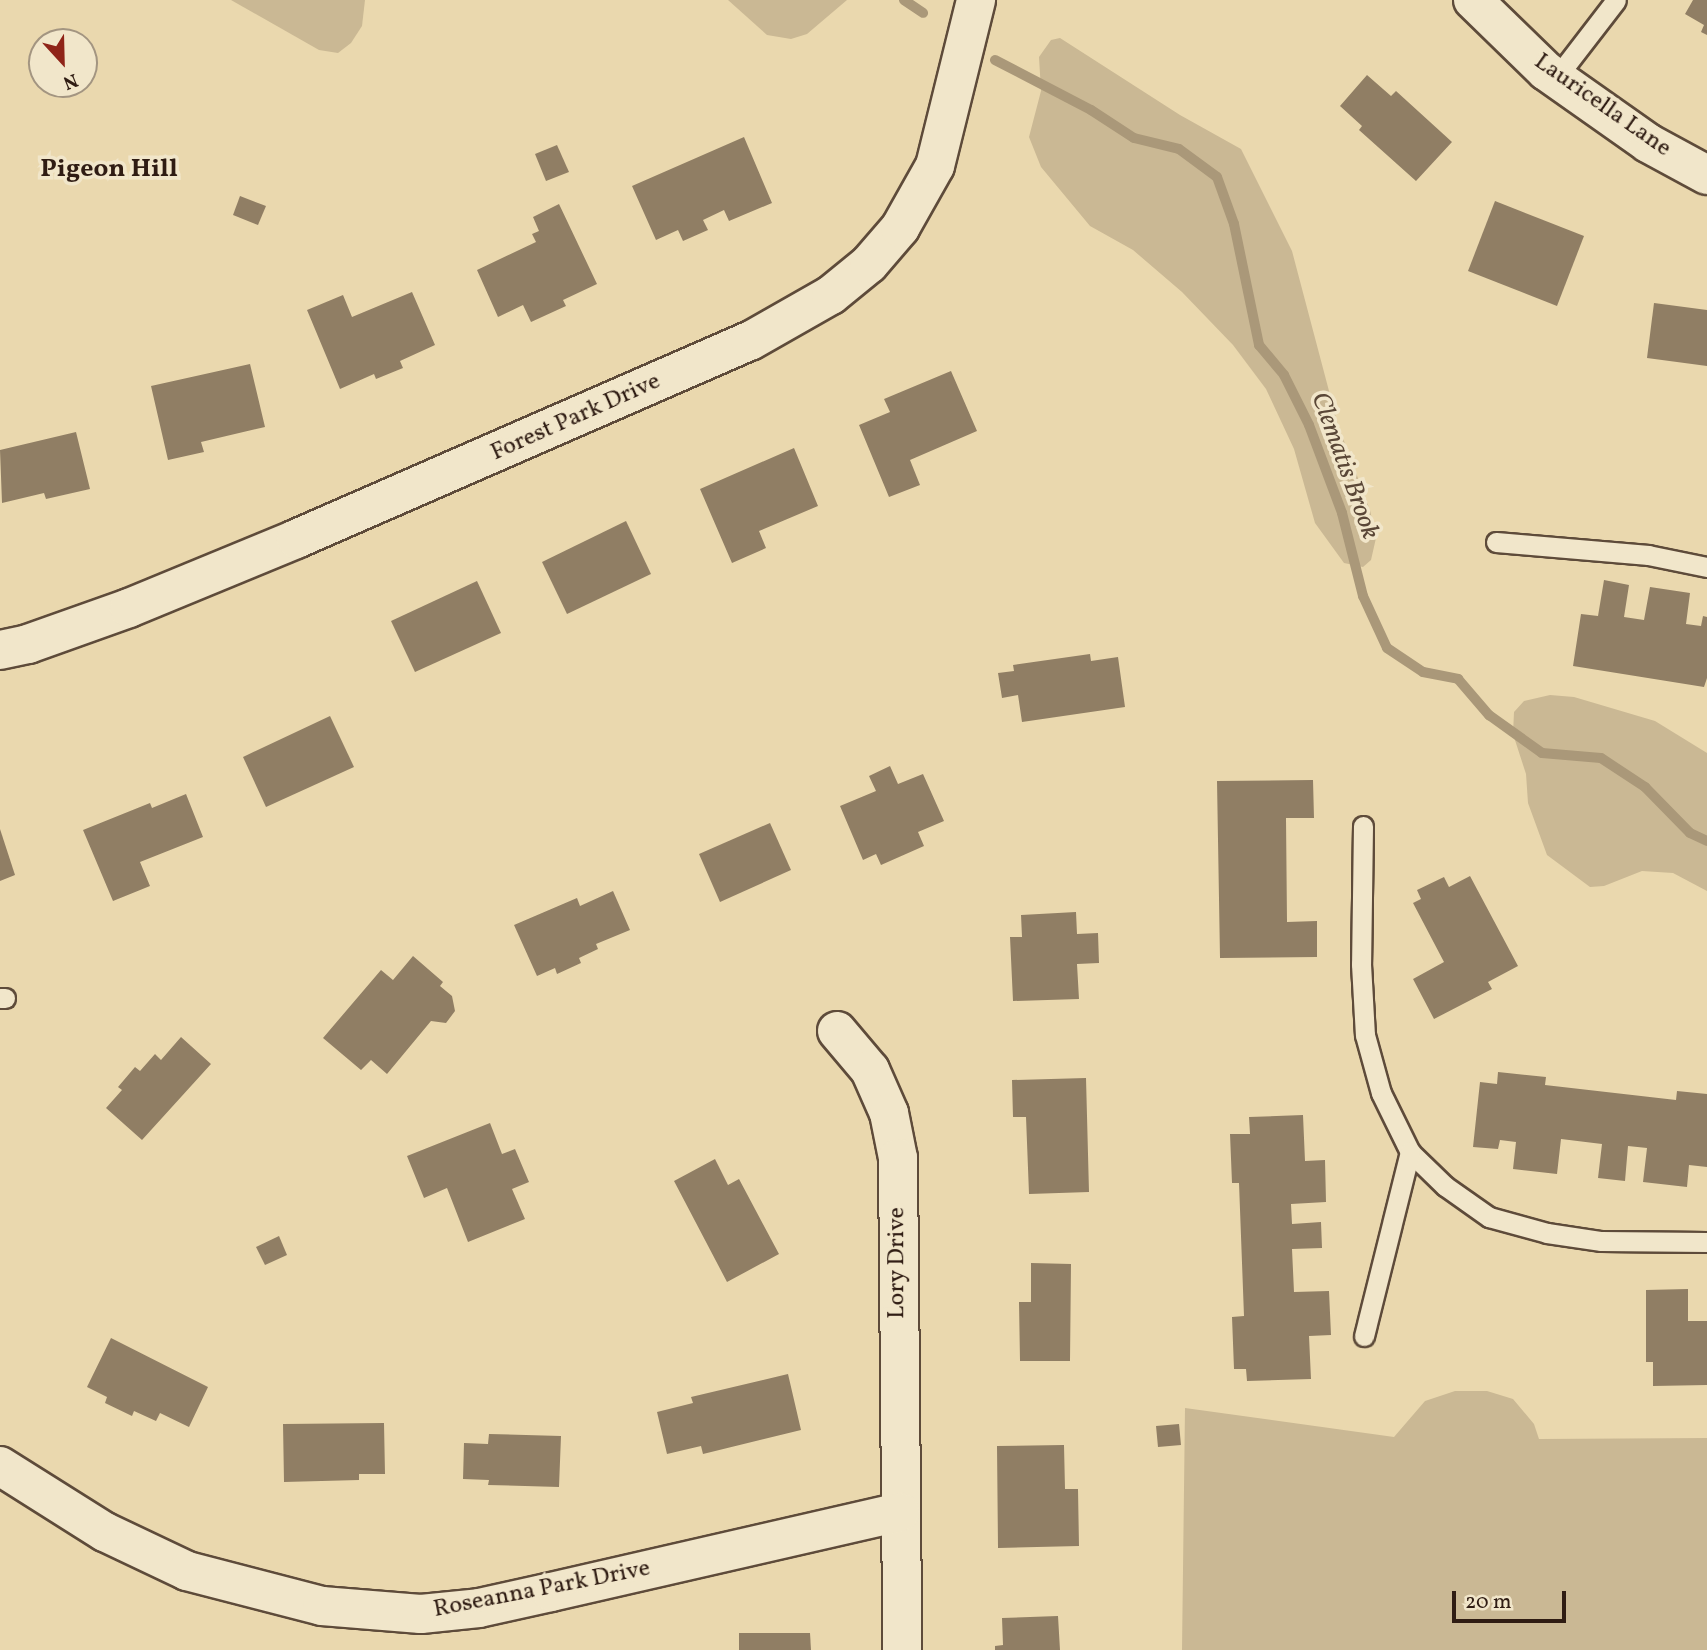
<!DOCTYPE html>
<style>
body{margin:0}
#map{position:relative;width:1707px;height:1650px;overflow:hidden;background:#ead8ae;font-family:Vollkorn,serif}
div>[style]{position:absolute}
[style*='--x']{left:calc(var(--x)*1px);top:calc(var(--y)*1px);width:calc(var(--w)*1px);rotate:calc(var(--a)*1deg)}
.green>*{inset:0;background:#cab894}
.stream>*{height:10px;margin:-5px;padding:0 5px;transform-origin:5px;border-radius:5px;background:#aa9879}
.building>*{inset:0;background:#907e64}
.roads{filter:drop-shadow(2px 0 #5e4b3a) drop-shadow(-2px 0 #5e4b3a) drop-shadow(0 2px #5e4b3a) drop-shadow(0 -2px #5e4b3a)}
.service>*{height:19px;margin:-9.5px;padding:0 9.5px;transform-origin:9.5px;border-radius:9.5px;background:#f1e6ca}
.minor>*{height:38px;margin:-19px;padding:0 19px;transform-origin:19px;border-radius:19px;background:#f1e6ca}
span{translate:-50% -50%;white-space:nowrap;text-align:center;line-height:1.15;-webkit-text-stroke:7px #f1e6ca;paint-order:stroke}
.street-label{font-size:24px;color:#2f1c13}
.neighbourhood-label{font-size:26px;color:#2f1c13;font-weight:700}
.water-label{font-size:26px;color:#5a4737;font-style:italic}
.north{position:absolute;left:28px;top:28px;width:70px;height:70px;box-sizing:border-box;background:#f1e6ca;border:2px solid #a39581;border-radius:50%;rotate:158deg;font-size:19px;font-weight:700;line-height:28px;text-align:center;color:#2f1c13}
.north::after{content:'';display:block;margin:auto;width:24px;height:32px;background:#8f2418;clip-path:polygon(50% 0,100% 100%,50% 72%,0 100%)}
.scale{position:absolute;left:1452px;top:1591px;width:114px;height:32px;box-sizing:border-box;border:4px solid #2f1c13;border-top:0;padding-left:9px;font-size:21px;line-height:24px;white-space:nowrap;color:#2f1c13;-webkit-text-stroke:5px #f1e6ca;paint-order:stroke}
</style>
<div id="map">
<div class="green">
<i style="clip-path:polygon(231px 0,365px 0,362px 26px,351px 43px,338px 53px,319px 50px)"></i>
<i style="clip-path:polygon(728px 0,847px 0,807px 34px,791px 39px,767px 35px)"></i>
<i style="clip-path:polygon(1060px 38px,1180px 115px,1241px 149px,1292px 251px,1338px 425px,1370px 510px,1376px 538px,1371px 560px,1363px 567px,1344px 563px,1315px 523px,1294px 449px,1266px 389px,1233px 345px,1182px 292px,1133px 250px,1090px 226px,1041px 167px,1029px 137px,1041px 91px,1039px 57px,1051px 40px)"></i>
<i style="clip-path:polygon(1550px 695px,1574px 697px,1655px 721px,1707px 753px,1707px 891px,1673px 873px,1642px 871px,1604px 886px,1590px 887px,1547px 855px,1528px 803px,1526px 774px,1513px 734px,1514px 712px,1524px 701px)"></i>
<i style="clip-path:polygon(1455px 1391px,1487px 1391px,1513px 1399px,1534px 1424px,1539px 1439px,1707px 1438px,1707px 1650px,1182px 1650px,1185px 1408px,1394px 1437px,1425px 1401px)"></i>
</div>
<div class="stream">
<i style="--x:904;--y:0;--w:23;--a:34"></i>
<i style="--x:995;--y:60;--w:108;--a:27.5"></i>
<i style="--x:1091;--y:110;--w:51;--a:33.1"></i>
<i style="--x:1134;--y:138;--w:46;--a:13.7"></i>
<i style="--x:1179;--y:149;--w:47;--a:36.4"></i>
<i style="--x:1217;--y:177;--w:50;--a:70.1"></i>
<i style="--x:1234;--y:224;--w:124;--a:78.3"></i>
<i style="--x:1259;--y:345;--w:39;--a:50"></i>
<i style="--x:1284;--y:375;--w:56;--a:63.4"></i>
<i style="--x:1309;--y:425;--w:94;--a:69.4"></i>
<i style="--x:1342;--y:513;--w:86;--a:75.8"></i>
<i style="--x:1363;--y:596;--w:57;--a:65.2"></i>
<i style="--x:1387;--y:648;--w:43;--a:33.7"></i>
<i style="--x:1423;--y:672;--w:36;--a:11"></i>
<i style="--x:1458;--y:679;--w:48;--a:49.3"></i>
<i style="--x:1489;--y:715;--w:65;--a:35.6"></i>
<i style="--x:1542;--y:753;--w:59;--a:4.8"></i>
<i style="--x:1601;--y:758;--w:53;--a:33.4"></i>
<i style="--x:1645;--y:787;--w:64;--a:45.6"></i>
<i style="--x:1690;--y:833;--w:19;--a:25"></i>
</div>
<div class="building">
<i style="clip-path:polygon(1693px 0,1707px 0,1707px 35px,1701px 32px,1704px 25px,1685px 14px)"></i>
<i style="clip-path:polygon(1367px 75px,1391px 96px,1396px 91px,1452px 142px,1416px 181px,1359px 130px,1362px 126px,1340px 106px)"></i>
<i style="clip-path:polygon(744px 137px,772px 203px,729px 221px,724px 210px,703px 220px,708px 230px,683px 241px,678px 230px,656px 240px,632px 186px)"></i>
<i style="clip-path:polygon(557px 145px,569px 172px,546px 181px,535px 154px)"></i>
<i style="clip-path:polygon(240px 196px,266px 206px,258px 225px,233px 215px)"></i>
<i style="clip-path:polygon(1495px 201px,1584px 236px,1557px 306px,1468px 271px)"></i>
<i style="clip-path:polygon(559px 204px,597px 284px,563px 300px,566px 306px,531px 322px,523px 305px,498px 317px,477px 270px,536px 242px,532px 234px,539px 231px,533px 217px)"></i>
<i style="clip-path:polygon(412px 292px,435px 345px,400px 361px,403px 368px,376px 379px,374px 374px,340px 389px,307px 310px,343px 295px,352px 317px)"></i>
<i style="clip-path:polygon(1654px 303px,1707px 310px,1707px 366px,1647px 358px)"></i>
<i style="clip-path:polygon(250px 364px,265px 427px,201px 442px,204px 452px,168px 460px,151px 386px)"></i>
<i style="clip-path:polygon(951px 371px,977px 431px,910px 460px,920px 485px,889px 497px,859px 425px,890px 412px,884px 399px)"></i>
<i style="clip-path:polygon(76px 432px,90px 489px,46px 499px,44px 493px,2px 503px,0 450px)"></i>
<i style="clip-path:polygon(794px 448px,818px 506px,759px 531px,766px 548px,732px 563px,700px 489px)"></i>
<i style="clip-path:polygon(626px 521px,651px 574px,567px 614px,542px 562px)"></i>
<i style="clip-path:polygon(1604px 580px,1629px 585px,1624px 617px,1644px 620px,1650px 587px,1690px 593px,1686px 624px,1701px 626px,1703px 616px,1707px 617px,1707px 678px,1704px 687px,1573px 666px,1581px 614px,1598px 616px)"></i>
<i style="clip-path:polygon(477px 581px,501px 633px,415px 672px,391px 621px)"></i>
<i style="clip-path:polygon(1090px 654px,1091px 661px,1118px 657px,1125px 707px,1022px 722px,1018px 695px,1002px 698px,998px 673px,1014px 671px,1013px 665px)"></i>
<i style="clip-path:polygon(330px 716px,354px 767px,266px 807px,243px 757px)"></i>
<i style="clip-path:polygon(890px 766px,898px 784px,923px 774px,944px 821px,918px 832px,924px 846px,881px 865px,876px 854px,863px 860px,840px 806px,876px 791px,869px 776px)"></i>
<i style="clip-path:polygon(1313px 780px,1314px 818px,1286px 818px,1287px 922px,1317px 921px,1317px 957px,1220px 958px,1217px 781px)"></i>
<i style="clip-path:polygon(186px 794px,203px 837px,140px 862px,150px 886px,113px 901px,83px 830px,150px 803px,152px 808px)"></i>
<i style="clip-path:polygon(770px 823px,791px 870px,720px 902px,699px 854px)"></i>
<i style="clip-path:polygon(0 829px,15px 875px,0 881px)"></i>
<i style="clip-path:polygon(1470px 876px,1518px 966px,1488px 982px,1492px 989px,1434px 1019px,1413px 979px,1444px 962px,1413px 903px,1421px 899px,1417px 890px,1444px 877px,1449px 887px)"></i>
<i style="clip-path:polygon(613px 891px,630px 930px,596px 944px,598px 949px,579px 958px,581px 963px,557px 974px,555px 968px,537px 976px,514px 925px,577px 898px,580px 906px)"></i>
<i style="clip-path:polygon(1076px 912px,1077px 934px,1098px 933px,1099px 963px,1077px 964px,1079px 999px,1013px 1001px,1010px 937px,1022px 937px,1021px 915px)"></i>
<i style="clip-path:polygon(413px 956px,443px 982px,440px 986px,452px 996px,455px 1011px,446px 1023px,431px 1021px,387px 1074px,371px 1060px,361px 1070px,323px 1038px,381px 970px,393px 980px)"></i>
<i style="clip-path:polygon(181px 1037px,211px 1064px,142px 1140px,106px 1108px,122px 1090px,118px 1087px,135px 1067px,140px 1071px,155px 1054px,161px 1060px)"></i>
<i style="clip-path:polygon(1498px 1072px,1546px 1077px,1545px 1085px,1676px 1100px,1677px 1091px,1707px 1094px,1707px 1167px,1689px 1165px,1687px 1187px,1643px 1182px,1647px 1148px,1628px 1146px,1625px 1181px,1598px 1178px,1602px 1144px,1561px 1139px,1557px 1174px,1513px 1169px,1516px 1142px,1500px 1140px,1498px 1149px,1473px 1147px,1480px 1082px,1497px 1084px)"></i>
<i style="clip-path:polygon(1086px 1078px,1089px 1192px,1029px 1194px,1026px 1117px,1013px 1117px,1012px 1080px)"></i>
<i style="clip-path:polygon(1303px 1115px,1305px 1161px,1325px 1160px,1326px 1202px,1291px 1204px,1292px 1224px,1321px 1222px,1322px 1248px,1292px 1249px,1294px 1292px,1329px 1291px,1331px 1335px,1309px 1336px,1311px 1379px,1247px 1381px,1246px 1369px,1234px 1369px,1232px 1317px,1244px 1316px,1239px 1183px,1232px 1183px,1230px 1134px,1250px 1134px,1249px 1117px)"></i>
<i style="clip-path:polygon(490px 1123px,502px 1154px,515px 1149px,529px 1182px,512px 1189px,525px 1219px,468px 1242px,447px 1188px,424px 1198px,407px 1156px)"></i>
<i style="clip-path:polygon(715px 1159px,728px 1185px,739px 1179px,779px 1254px,727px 1282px,674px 1181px)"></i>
<i style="clip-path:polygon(279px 1236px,287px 1255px,265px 1265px,256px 1247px)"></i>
<i style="clip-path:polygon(1031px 1263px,1071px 1264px,1070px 1361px,1020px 1361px,1019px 1302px,1031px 1302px)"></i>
<i style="clip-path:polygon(1688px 1289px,1688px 1321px,1707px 1321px,1707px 1385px,1653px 1386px,1653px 1362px,1646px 1362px,1646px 1290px)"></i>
<i style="clip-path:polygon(111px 1338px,208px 1387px,189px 1427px,160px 1413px,156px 1421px,134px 1411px,132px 1416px,105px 1403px,107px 1397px,87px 1387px)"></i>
<i style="clip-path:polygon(788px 1374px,801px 1430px,703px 1454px,701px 1446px,667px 1454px,657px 1412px,693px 1403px,691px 1397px)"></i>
<i style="clip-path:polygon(384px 1423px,385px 1474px,359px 1474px,359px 1480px,284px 1482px,283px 1424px)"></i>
<i style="clip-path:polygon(1179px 1424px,1181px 1445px,1158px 1447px,1156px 1426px)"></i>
<i style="clip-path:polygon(489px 1434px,561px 1436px,559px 1487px,488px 1485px,489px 1480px,463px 1479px,464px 1443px,488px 1444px)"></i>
<i style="clip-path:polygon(1064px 1445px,1065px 1489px,1078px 1489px,1079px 1546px,998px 1548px,997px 1446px)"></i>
<i style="clip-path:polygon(1058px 1616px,1060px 1650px,995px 1650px,995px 1646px,1003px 1645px,1002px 1618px)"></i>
<i style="clip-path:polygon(739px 1633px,810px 1633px,811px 1650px,739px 1650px)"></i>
</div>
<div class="roads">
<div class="service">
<i style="--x:1556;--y:78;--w:98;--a:-52.4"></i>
<i style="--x:1496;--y:542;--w:153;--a:4.9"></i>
<i style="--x:1648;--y:555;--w:60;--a:11.5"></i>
<i style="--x:1363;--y:826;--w:138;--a:90.8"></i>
<i style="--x:1361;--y:964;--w:71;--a:86.8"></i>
<i style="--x:1365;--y:1035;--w:60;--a:74.6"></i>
<i style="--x:1381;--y:1093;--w:66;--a:63.8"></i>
<i style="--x:1410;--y:1152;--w:49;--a:44.2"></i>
<i style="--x:1445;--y:1186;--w:54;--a:35.2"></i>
<i style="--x:1489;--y:1217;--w:60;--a:15.4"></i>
<i style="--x:1547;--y:1233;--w:55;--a:8.4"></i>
<i style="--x:1601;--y:1241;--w:106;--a:0.5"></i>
<i style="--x:0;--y:998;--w:5;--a:0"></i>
<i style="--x:1364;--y:1336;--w:190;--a:-76"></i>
</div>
<div class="minor">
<i style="--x:1473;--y:0;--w:102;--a:44.2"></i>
<i style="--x:1546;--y:71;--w:125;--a:35.2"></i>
<i style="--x:1648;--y:143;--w:67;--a:28.5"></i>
<i style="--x:0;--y:650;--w:29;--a:-12"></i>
<i style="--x:28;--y:644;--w:107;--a:-19.6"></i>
<i style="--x:129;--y:608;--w:181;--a:-22.4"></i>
<i style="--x:296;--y:539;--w:495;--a:-23.6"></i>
<i style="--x:750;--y:341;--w:93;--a:-29.6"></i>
<i style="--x:831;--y:295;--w:49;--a:-39.2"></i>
<i style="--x:869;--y:264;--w:48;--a:-49.3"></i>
<i style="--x:900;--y:228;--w:71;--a:-60.6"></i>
<i style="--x:935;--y:166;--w:171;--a:-76.1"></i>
<i style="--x:837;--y:1031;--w:51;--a:49.8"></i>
<i style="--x:870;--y:1070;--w:47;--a:66.2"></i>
<i style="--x:889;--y:1113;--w:46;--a:78.7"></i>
<i style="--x:898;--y:1158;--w:492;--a:89.5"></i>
<i style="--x:0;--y:1466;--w:124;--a:32.2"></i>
<i style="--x:105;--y:1532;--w:91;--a:25.4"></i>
<i style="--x:187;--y:1571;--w:139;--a:14.5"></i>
<i style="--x:322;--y:1606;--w:99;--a:4.6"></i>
<i style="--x:421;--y:1614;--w:58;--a:-5.9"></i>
<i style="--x:479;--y:1608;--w:74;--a:-12.5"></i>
<i style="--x:551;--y:1592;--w:358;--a:-12.9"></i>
</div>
</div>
<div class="street-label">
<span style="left:1602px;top:106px;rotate:35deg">Lauricella Lane</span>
<span style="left:576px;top:418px;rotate:-24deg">Forest Park Drive</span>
<span style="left:898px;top:1263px;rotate:-90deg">Lory Drive</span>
<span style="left:542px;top:1590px;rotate:-11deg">Roseanna Park Drive</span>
</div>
<div class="neighbourhood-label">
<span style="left:109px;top:170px">Pigeon Hill</span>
</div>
<div class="water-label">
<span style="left:1344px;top:466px;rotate:70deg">Clematis Brook</span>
</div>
<div class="north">N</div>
<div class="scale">20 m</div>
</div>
